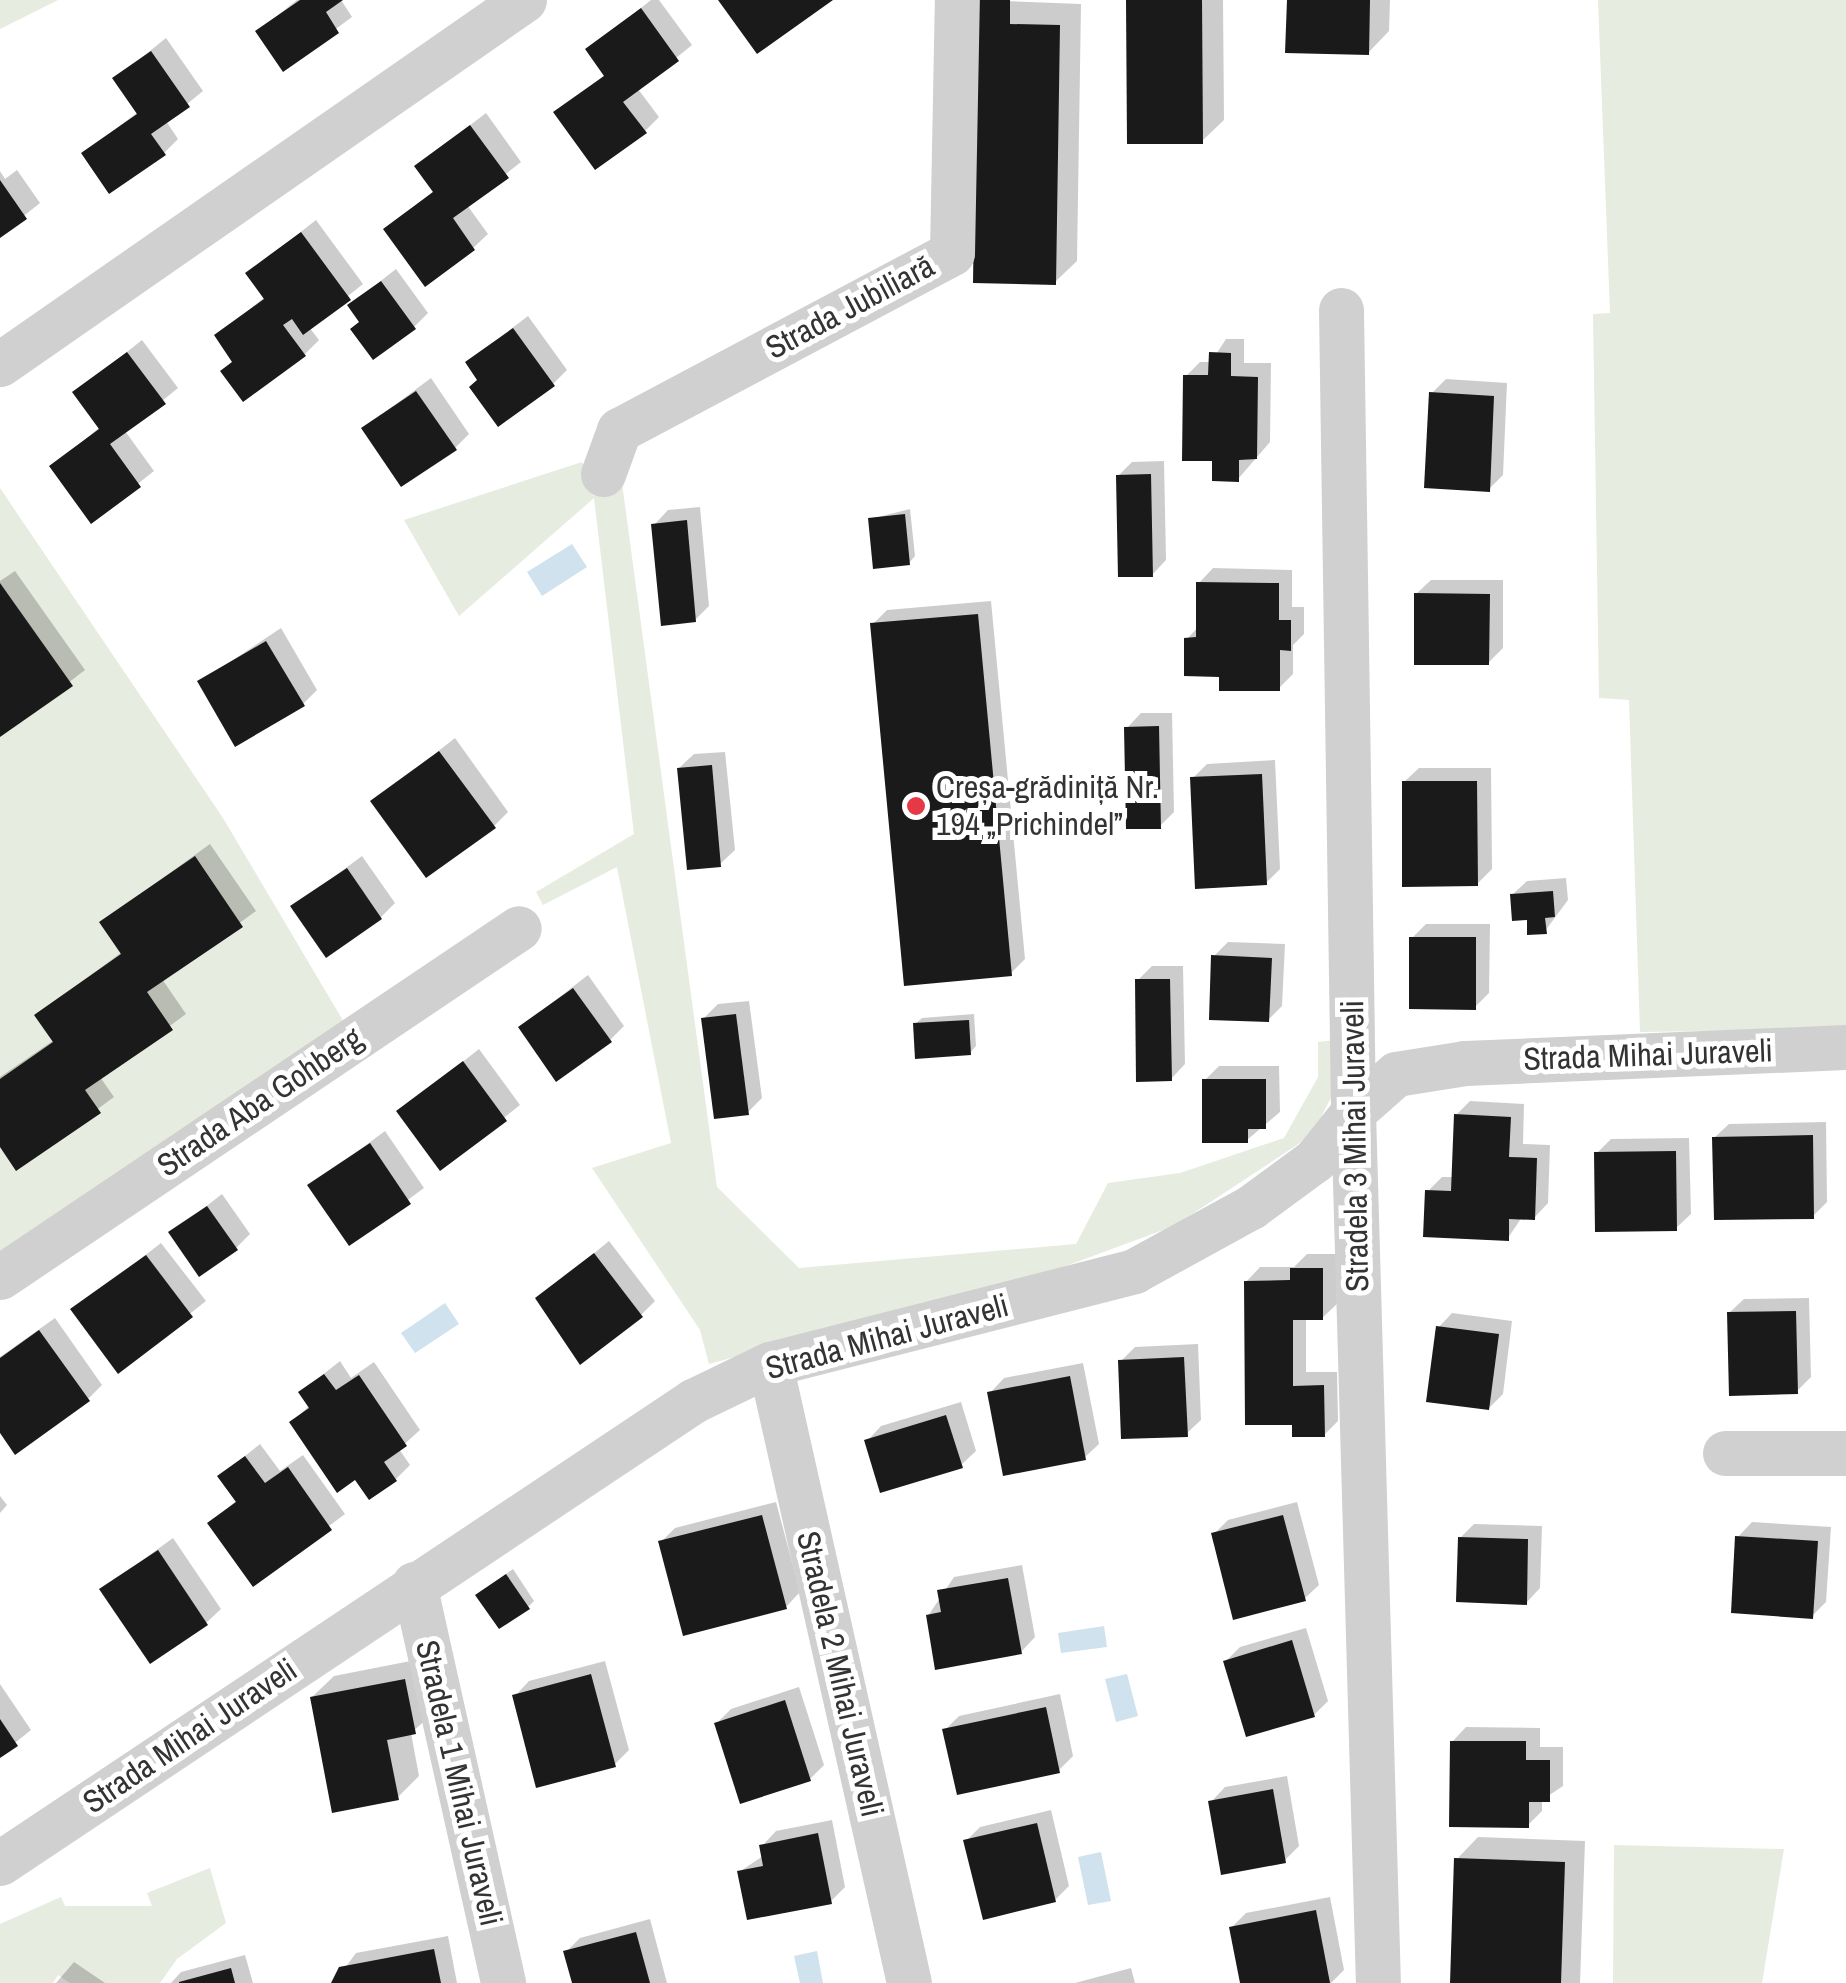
<!DOCTYPE html>
<meta charset="utf-8">
<style>
body{margin:0}
#map{position:relative;width:1846px;height:1983px;overflow:hidden;background:#fff;font-family:"Archivo Narrow",sans-serif}
div>[style]{position:absolute}
[style*='--x']{left:calc(var(--x)*1px);top:calc(var(--y)*1px);width:calc(var(--w)*1px);rotate:calc(var(--a)*1deg)}
.green>*{inset:0;background:#e6ecdf}
.water>*{inset:0;background:#cfe2ee}
.shadow>*{inset:0;background:#0003}
.building>*{inset:0;background:#1a1a1a}
.street>*{height:45px;margin:-22.5px;padding:0 22.5px;transform-origin:22.5px;border-radius:22.5px;background:#d0d0d0}
.dots>*{width:28px;height:28px;translate:-50% -50%;box-sizing:border-box;border:5px solid #fff;border-radius:50%}
span{translate:-50% -50%;white-space:nowrap;text-align:center;line-height:1.15;-webkit-text-stroke:10px #fff;paint-order:stroke}
.street-label{font-size:32px;color:#333}
.poi-label{font-size:32px;color:#333}
.left{translate:0 -50%;text-align:left}
</style>
<div id="map">
<div class="green">
<i style="clip-path:polygon(0 0,58px 0,0 29px)"></i>
<i style="clip-path:polygon(1598px 0,1846px 0,1846px 1029px,1640px 1032px,1629px 700px,1599px 698px,1593px 314px,1610px 313px)"></i>
<i style="clip-path:polygon(582px 462px,594px 496px,622px 483px,717px 1187px,799px 1268px,1076px 1244px,1108px 1183px,1180px 1173px,1284px 1138px,1318px 1077px,1318px 1042px,1336px 1040px,1338px 1084px,1312px 1135px,1174px 1226px,1055px 1270px,709px 1364px,700px 1330px,592px 1168px,671px 1143px,617px 867px,543px 905px,536px 892px,634px 834px,594px 498px,459px 616px,404px 520px)"></i>
<i style="clip-path:polygon(0 488px,223px 818px,348px 1029px,0 1260px)"></i>
<i style="clip-path:polygon(1614px 1845px,1784px 1849px,1762px 1983px,1613px 1983px)"></i>
<i style="clip-path:polygon(210px 1868px,226px 1923px,177px 1959px,160px 1983px,70px 1983px,58px 1975px,53px 1983px,0 1983px,0 1924px,61px 1897px,65px 1906px,152px 1906px,147px 1893px)"></i>
</div>
<div class="water">
<i style="clip-path:polygon(572px 544px,587px 567px,542px 596px,527px 572px)"></i>
<i style="clip-path:polygon(445px 1303px,459px 1324px,415px 1353px,401px 1333px)"></i>
<i style="clip-path:polygon(1104px 1626px,1107px 1647px,1061px 1653px,1058px 1633px)"></i>
<i style="clip-path:polygon(1127px 1674px,1138px 1716px,1116px 1722px,1105px 1679px)"></i>
<i style="clip-path:polygon(1101px 1852px,1111px 1901px,1088px 1905px,1078px 1857px)"></i>
<i style="clip-path:polygon(817px 1951px,823px 1983px,800px 1983px,794px 1956px)"></i>
</div>
<div class="shadow">
<i style="clip-path:polygon(297px 0,341px 0,352px 17px,283px 68px,258px 31px)"></i>
<i style="clip-path:polygon(651px 0,659px 0,692px 45px,638px 89px,659px 117px,645px 131px,557px 113px,606px 74px,588px 50px)"></i>
<i style="clip-path:polygon(979px 0,1081px 4px,1077px 261px,1055px 282px)"></i>
<i style="clip-path:polygon(1129px 0,1223px 0,1224px 120px,1202px 141px)"></i>
<i style="clip-path:polygon(1289px 0,1390px 0,1389px 31px,1368px 53px)"></i>
<i style="clip-path:polygon(166px 38px,203px 91px,166px 121px,178px 139px,164px 153px,84px 153px,138px 112px,115px 79px)"></i>
<i style="clip-path:polygon(486px 113px,521px 162px,467px 205px,488px 234px,473px 248px,386px 229px,435px 190px,417px 166px)"></i>
<i style="clip-path:polygon(17px 170px,40px 203px,0 235px,0 171px,5px 179px)"></i>
<i style="clip-path:polygon(316px 220px,363px 284px,309px 327px,319px 340px,305px 354px,223px 371px,234px 360px,217px 336px,266px 296px,248px 273px)"></i>
<i style="clip-path:polygon(396px 269px,428px 313px,414px 327px,361px 321px,350px 305px)"></i>
<i style="clip-path:polygon(528px 316px,567px 370px,553px 384px,480px 379px,468px 362px)"></i>
<i style="clip-path:polygon(1226px 339px,1244px 339px,1244px 363px,1271px 363px,1270px 442px,1238px 479px,1214px 459px,1186px 376px,1200px 362px,1211px 362px)"></i>
<i style="clip-path:polygon(142px 340px,178px 388px,125px 431px,154px 471px,91px 521px,52px 467px,100px 427px,75px 393px)"></i>
<i style="clip-path:polygon(431px 378px,469px 434px,455px 448px,364px 428px)"></i>
<i style="clip-path:polygon(1446px 379px,1507px 383px,1503px 475px,1489px 489px,1432px 393px)"></i>
<i style="clip-path:polygon(1164px 461px,1166px 560px,1152px 575px,1118px 476px,1132px 462px)"></i>
<i style="clip-path:polygon(700px 507px,709px 606px,695px 620px,654px 525px,668px 510px)"></i>
<i style="clip-path:polygon(910px 509px,915px 556px,909px 563px,870px 519px)"></i>
<i style="clip-path:polygon(1213px 568px,1292px 570px,1292px 607px,1304px 607px,1304px 634px,1293px 645px,1293px 674px,1279px 688px,1222px 675px,1187px 639px,1198px 627px,1199px 583px)"></i>
<i style="clip-path:polygon(15px 571px,85px 670px,0 735px,0 581px)"></i>
<i style="clip-path:polygon(1431px 580px,1503px 580px,1503px 648px,1488px 663px,1416px 594px)"></i>
<i style="clip-path:polygon(991px 601px,1025px 959px,1011px 973px,873px 624px,887px 610px)"></i>
<i style="clip-path:polygon(281px 628px,317px 690px,303px 704px,200px 682px)"></i>
<i style="clip-path:polygon(1141px 713px,1172px 713px,1174px 812px,1160px 826px,1127px 728px)"></i>
<i style="clip-path:polygon(455px 738px,508px 812px,494px 826px,373px 802px)"></i>
<i style="clip-path:polygon(725px 752px,735px 850px,720px 864px,679px 768px,694px 754px)"></i>
<i style="clip-path:polygon(1275px 760px,1280px 869px,1266px 883px,1193px 778px,1207px 764px)"></i>
<i style="clip-path:polygon(1419px 768px,1491px 768px,1492px 869px,1477px 884px,1404px 782px)"></i>
<i style="clip-path:polygon(210px 844px,256px 911px,162px 979px,186px 1014px,100px 1077px,114px 1097px,17px 1168px,0 1142px,0 1077px,54px 1040px,37px 1015px,122px 952px,102px 922px)"></i>
<i style="clip-path:polygon(362px 856px,395px 903px,380px 918px,293px 907px)"></i>
<i style="clip-path:polygon(1566px 878px,1568px 900px,1545px 931px,1512px 895px,1527px 881px)"></i>
<i style="clip-path:polygon(1426px 924px,1490px 924px,1489px 993px,1475px 1007px,1412px 938px)"></i>
<i style="clip-path:polygon(1228px 942px,1285px 944px,1282px 1006px,1268px 1020px,1214px 956px)"></i>
<i style="clip-path:polygon(1152px 966px,1183px 966px,1185px 1064px,1171px 1079px,1138px 980px)"></i>
<i style="clip-path:polygon(588px 975px,624px 1026px,610px 1040px,521px 1027px)"></i>
<i style="clip-path:polygon(749px 1001px,762px 1098px,748px 1112px,703px 1019px,718px 1004px)"></i>
<i style="clip-path:polygon(974px 1014px,976px 1046px,970px 1053px,915px 1024px,922px 1018px)"></i>
<i style="clip-path:polygon(479px 1049px,520px 1105px,440px 1168px,399px 1112px)"></i>
<i style="clip-path:polygon(1219px 1066px,1279px 1066px,1280px 1112px,1247px 1140px,1205px 1080px)"></i>
<i style="clip-path:polygon(1470px 1101px,1524px 1104px,1523px 1144px,1550px 1145px,1548px 1203px,1534px 1218px,1522px 1217px,1508px 1238px,1428px 1191px,1442px 1177px,1454px 1177px,1456px 1115px)"></i>
<i style="clip-path:polygon(1826px 1122px,1827px 1202px,1813px 1216px,1714px 1138px,1729px 1124px)"></i>
<i style="clip-path:polygon(385px 1131px,424px 1188px,349px 1243px,311px 1186px)"></i>
<i style="clip-path:polygon(1689px 1138px,1691px 1214px,1676px 1228px,1597px 1153px,1611px 1139px)"></i>
<i style="clip-path:polygon(222px 1194px,250px 1234px,236px 1248px,172px 1233px)"></i>
<i style="clip-path:polygon(609px 1241px,655px 1301px,641px 1315px,538px 1299px)"></i>
<i style="clip-path:polygon(161px 1243px,206px 1301px,119px 1370px,74px 1310px)"></i>
<i style="clip-path:polygon(1307px 1254px,1336px 1254px,1337px 1304px,1322px 1318px,1306px 1318px,1306px 1372px,1337px 1372px,1338px 1421px,1324px 1435px,1294px 1423px,1246px 1282px,1260px 1267px,1294px 1267px)"></i>
<i style="clip-path:polygon(1809px 1298px,1811px 1377px,1797px 1391px,1729px 1313px,1744px 1299px)"></i>
<i style="clip-path:polygon(1452px 1313px,1512px 1321px,1503px 1394px,1489px 1408px,1438px 1328px)"></i>
<i style="clip-path:polygon(55px 1318px,102px 1385px,88px 1399px,0 1429px,0 1357px)"></i>
<i style="clip-path:polygon(1198px 1344px,1201px 1420px,1186px 1434px,1121px 1361px,1135px 1347px)"></i>
<i style="clip-path:polygon(340px 1361px,351px 1378px,374px 1362px,420px 1430px,399px 1449px,410px 1465px,396px 1479px,356px 1477px,292px 1422px,310px 1405px,301px 1392px)"></i>
<i style="clip-path:polygon(1083px 1363px,1099px 1444px,1084px 1458px,990px 1393px,1004px 1378px)"></i>
<i style="clip-path:polygon(961px 1402px,976px 1451px,961px 1465px,867px 1441px,881px 1426px)"></i>
<i style="clip-path:polygon(260px 1444px,280px 1471px,303px 1455px,345px 1514px,253px 1583px,210px 1523px,237px 1500px,220px 1476px)"></i>
<i style="clip-path:polygon(0 1496px,7px 1505px,0 1513px)"></i>
<i style="clip-path:polygon(776px 1502px,800px 1592px,786px 1607px,661px 1542px,675px 1528px)"></i>
<i style="clip-path:polygon(1297px 1502px,1319px 1585px,1304px 1599px,1214px 1534px,1228px 1520px)"></i>
<i style="clip-path:polygon(1752px 1522px,1831px 1527px,1826px 1602px,1812px 1616px,1738px 1537px)"></i>
<i style="clip-path:polygon(1474px 1524px,1542px 1526px,1540px 1588px,1526px 1603px,1460px 1538px)"></i>
<i style="clip-path:polygon(173px 1538px,221px 1609px,206px 1623px,103px 1589px)"></i>
<i style="clip-path:polygon(1022px 1565px,1035px 1637px,1021px 1652px,928px 1616px,954px 1577px)"></i>
<i style="clip-path:polygon(513px 1569px,534px 1601px,528px 1607px,485px 1589px)"></i>
<i style="clip-path:polygon(1306px 1628px,1328px 1701px,1314px 1715px,1226px 1661px,1240px 1647px)"></i>
<i style="clip-path:polygon(426px 1658px,437px 1710px,411px 1733px,419px 1776px,397px 1798px,312px 1697px,334px 1676px)"></i>
<i style="clip-path:polygon(605px 1661px,629px 1750px,615px 1764px,515px 1696px,529px 1681px)"></i>
<i style="clip-path:polygon(0 1684px,31px 1730px,0 1755px)"></i>
<i style="clip-path:polygon(799px 1687px,824px 1765px,810px 1779px,717px 1723px,731px 1709px)"></i>
<i style="clip-path:polygon(1060px 1694px,1073px 1756px,1059px 1770px,945px 1730px,959px 1716px)"></i>
<i style="clip-path:polygon(1466px 1727px,1540px 1728px,1540px 1747px,1563px 1747px,1563px 1786px,1542px 1800px,1542px 1811px,1528px 1825px,1452px 1742px)"></i>
<i style="clip-path:polygon(1287px 1776px,1299px 1846px,1285px 1860px,1211px 1802px,1225px 1787px)"></i>
<i style="clip-path:polygon(1051px 1810px,1069px 1886px,1055px 1900px,966px 1841px,980px 1827px)"></i>
<i style="clip-path:polygon(832px 1820px,845px 1887px,831px 1901px,739px 1872px,763px 1856px,762px 1846px,776px 1831px)"></i>
<i style="clip-path:polygon(1478px 1837px,1585px 1841px,1580px 1983px,1453px 1983px,1457px 1859px)"></i>
<i style="clip-path:polygon(1330px 1897px,1344px 1970px,1331px 1983px,1243px 1983px,1232px 1927px,1246px 1913px)"></i>
<i style="clip-path:polygon(650px 1919px,667px 1983px,575px 1983px,566px 1952px,580px 1938px)"></i>
<i style="clip-path:polygon(448px 1936px,457px 1983px,334px 1983px,356px 1953px)"></i>
<i style="clip-path:polygon(245px 1955px,253px 1983px,171px 1983px,181px 1972px)"></i>
<i style="clip-path:polygon(74px 1962px,105px 1983px,56px 1983px)"></i>
<i style="clip-path:polygon(1131px 1968px,1135px 1983px,1075px 1983px)"></i>
</div>
<div class="building">
<i style="clip-path:polygon(300px 0,343px 0,326px 12px,339px 33px,283px 72px,255px 31px)"></i>
<i style="clip-path:polygon(718px 0,833px 0,757px 54px)"></i>
<i style="clip-path:polygon(977px 0,1010px 0,1010px 24px,1060px 25px,1056px 285px,973px 283px)"></i>
<i style="clip-path:polygon(1126px 0,1202px 0,1203px 144px,1127px 144px)"></i>
<i style="clip-path:polygon(1287px 0,1370px 0,1369px 55px,1285px 53px)"></i>
<i style="clip-path:polygon(641px 8px,679px 61px,623px 102px,647px 133px,595px 170px,553px 112px,604px 76px,585px 49px)"></i>
<i style="clip-path:polygon(151px 51px,190px 107px,151px 134px,166px 155px,109px 194px,81px 153px,137px 114px,112px 78px)"></i>
<i style="clip-path:polygon(470px 125px,509px 178px,453px 218px,475px 250px,425px 287px,383px 229px,433px 192px,414px 166px)"></i>
<i style="clip-path:polygon(0 180px,27px 219px,0 238px)"></i>
<i style="clip-path:polygon(301px 232px,351px 300px,303px 335px,292px 319px,283px 325px,306px 356px,243px 402px,220px 371px,232px 362px,214px 335px,264px 299px,245px 273px)"></i>
<i style="clip-path:polygon(381px 281px,416px 329px,373px 360px,350px 329px,359px 322px,347px 305px)"></i>
<i style="clip-path:polygon(513px 328px,555px 386px,498px 427px,469px 387px,477px 380px,465px 362px)"></i>
<i style="clip-path:polygon(127px 352px,166px 404px,110px 444px,141px 487px,91px 524px,49px 466px,99px 429px,72px 392px)"></i>
<i style="clip-path:polygon(1209px 352px,1231px 353px,1231px 376px,1258px 377px,1257px 459px,1239px 460px,1239px 482px,1212px 481px,1212px 461px,1182px 461px,1183px 375px,1208px 375px)"></i>
<i style="clip-path:polygon(416px 391px,457px 450px,401px 487px,361px 428px)"></i>
<i style="clip-path:polygon(1429px 392px,1494px 396px,1490px 492px,1424px 488px)"></i>
<i style="clip-path:polygon(1151px 474px,1153px 577px,1118px 577px,1116px 475px)"></i>
<i style="clip-path:polygon(905px 514px,910px 565px,873px 569px,868px 518px)"></i>
<i style="clip-path:polygon(687px 520px,696px 622px,661px 626px,651px 524px)"></i>
<i style="clip-path:polygon(1196px 582px,1279px 583px,1279px 620px,1291px 620px,1291px 651px,1280px 650px,1280px 691px,1219px 691px,1219px 677px,1184px 676px,1184px 638px,1196px 637px)"></i>
<i style="clip-path:polygon(0 583px,73px 686px,0 737px)"></i>
<i style="clip-path:polygon(1414px 593px,1490px 594px,1489px 665px,1414px 665px)"></i>
<i style="clip-path:polygon(978px 614px,1012px 976px,904px 986px,870px 623px)"></i>
<i style="clip-path:polygon(266px 641px,305px 706px,235px 747px,197px 681px)"></i>
<i style="clip-path:polygon(1159px 726px,1161px 829px,1126px 829px,1124px 727px)"></i>
<i style="clip-path:polygon(439px 751px,496px 828px,426px 878px,370px 801px)"></i>
<i style="clip-path:polygon(712px 765px,721px 867px,687px 870px,677px 768px)"></i>
<i style="clip-path:polygon(1262px 774px,1267px 885px,1195px 889px,1190px 777px)"></i>
<i style="clip-path:polygon(1402px 781px,1477px 781px,1478px 886px,1402px 887px)"></i>
<i style="clip-path:polygon(195px 856px,243px 927px,147px 992px,173px 1030px,85px 1090px,101px 1113px,16px 1171px,0 1147px,0 1079px,53px 1042px,34px 1015px,121px 954px,99px 922px)"></i>
<i style="clip-path:polygon(347px 868px,382px 919px,326px 958px,290px 906px)"></i>
<i style="clip-path:polygon(1553px 891px,1555px 917px,1545px 918px,1547px 934px,1527px 935px,1527px 920px,1512px 921px,1510px 894px)"></i>
<i style="clip-path:polygon(1409px 937px,1476px 937px,1476px 1010px,1409px 1009px)"></i>
<i style="clip-path:polygon(1211px 955px,1272px 958px,1269px 1022px,1209px 1020px)"></i>
<i style="clip-path:polygon(1135px 979px,1170px 979px,1172px 1081px,1136px 1082px)"></i>
<i style="clip-path:polygon(573px 988px,612px 1042px,556px 1082px,518px 1027px)"></i>
<i style="clip-path:polygon(736px 1014px,749px 1115px,714px 1119px,701px 1018px)"></i>
<i style="clip-path:polygon(969px 1020px,971px 1055px,915px 1059px,913px 1023px)"></i>
<i style="clip-path:polygon(463px 1061px,507px 1121px,440px 1171px,396px 1111px)"></i>
<i style="clip-path:polygon(1202px 1079px,1266px 1079px,1266px 1129px,1248px 1129px,1248px 1143px,1202px 1143px)"></i>
<i style="clip-path:polygon(1454px 1114px,1511px 1117px,1509px 1157px,1537px 1158px,1535px 1220px,1509px 1219px,1509px 1241px,1423px 1237px,1425px 1190px,1451px 1191px)"></i>
<i style="clip-path:polygon(1813px 1135px,1814px 1219px,1714px 1220px,1712px 1137px)"></i>
<i style="clip-path:polygon(370px 1143px,411px 1204px,349px 1246px,307px 1185px)"></i>
<i style="clip-path:polygon(1676px 1151px,1677px 1231px,1595px 1232px,1594px 1152px)"></i>
<i style="clip-path:polygon(207px 1206px,238px 1250px,199px 1277px,168px 1232px)"></i>
<i style="clip-path:polygon(594px 1253px,643px 1317px,580px 1365px,535px 1298px)"></i>
<i style="clip-path:polygon(146px 1255px,193px 1317px,118px 1374px,70px 1309px)"></i>
<i style="clip-path:polygon(1290px 1268px,1323px 1268px,1323px 1320px,1293px 1320px,1293px 1386px,1324px 1385px,1325px 1437px,1292px 1437px,1292px 1425px,1245px 1425px,1244px 1281px,1290px 1280px)"></i>
<i style="clip-path:polygon(1796px 1311px,1798px 1394px,1729px 1396px,1727px 1312px)"></i>
<i style="clip-path:polygon(1436px 1326px,1499px 1334px,1489px 1410px,1426px 1402px)"></i>
<i style="clip-path:polygon(39px 1330px,90px 1401px,15px 1455px,0 1433px,0 1358px)"></i>
<i style="clip-path:polygon(1184px 1357px,1188px 1437px,1121px 1439px,1118px 1360px)"></i>
<i style="clip-path:polygon(324px 1374px,336px 1390px,359px 1375px,407px 1446px,384px 1462px,397px 1481px,369px 1500px,355px 1480px,337px 1493px,289px 1422px,309px 1408px,298px 1392px)"></i>
<i style="clip-path:polygon(1070px 1376px,1086px 1460px,1003px 1476px,987px 1392px)"></i>
<i style="clip-path:polygon(946px 1415px,963px 1468px,880px 1493px,864px 1440px)"></i>
<i style="clip-path:polygon(245px 1456px,265px 1483px,288px 1467px,332px 1530px,253px 1587px,207px 1523px,236px 1502px,217px 1476px)"></i>
<i style="clip-path:polygon(762px 1515px,787px 1609px,683px 1636px,658px 1541px)"></i>
<i style="clip-path:polygon(1283px 1515px,1306px 1601px,1233px 1620px,1211px 1533px)"></i>
<i style="clip-path:polygon(1735px 1536px,1818px 1541px,1813px 1619px,1731px 1613px)"></i>
<i style="clip-path:polygon(1458px 1537px,1528px 1539px,1527px 1605px,1456px 1602px)"></i>
<i style="clip-path:polygon(158px 1550px,208px 1625px,150px 1664px,99px 1589px)"></i>
<i style="clip-path:polygon(506px 1574px,530px 1609px,499px 1629px,475px 1595px)"></i>
<i style="clip-path:polygon(1008px 1578px,1022px 1654px,935px 1670px,926px 1615px,941px 1612px,937px 1590px)"></i>
<i style="clip-path:polygon(1292px 1640px,1315px 1717px,1246px 1737px,1223px 1661px)"></i>
<i style="clip-path:polygon(591px 1674px,616px 1767px,536px 1788px,512px 1695px)"></i>
<i style="clip-path:polygon(405px 1679px,416px 1734px,387px 1740px,399px 1800px,332px 1813px,310px 1697px)"></i>
<i style="clip-path:polygon(785px 1700px,811px 1781px,740px 1804px,714px 1723px)"></i>
<i style="clip-path:polygon(1046px 1707px,1060px 1773px,957px 1795px,942px 1729px)"></i>
<i style="clip-path:polygon(0 1719px,18px 1746px,0 1758px)"></i>
<i style="clip-path:polygon(1450px 1741px,1526px 1741px,1526px 1760px,1550px 1760px,1550px 1802px,1529px 1802px,1529px 1828px,1449px 1827px)"></i>
<i style="clip-path:polygon(1273px 1789px,1286px 1863px,1221px 1875px,1208px 1801px)"></i>
<i style="clip-path:polygon(1037px 1823px,1056px 1902px,983px 1920px,963px 1840px)"></i>
<i style="clip-path:polygon(818px 1833px,832px 1904px,747px 1920px,737px 1871px,763px 1866px,759px 1845px)"></i>
<i style="clip-path:polygon(1454px 1858px,1565px 1862px,1561px 1983px,1450px 1983px)"></i>
<i style="clip-path:polygon(1316px 1910px,1330px 1983px,1240px 1983px,1229px 1927px)"></i>
<i style="clip-path:polygon(636px 1932px,650px 1983px,572px 1983px,563px 1951px)"></i>
<i style="clip-path:polygon(434px 1949px,441px 1983px,331px 1983px,339px 1967px)"></i>
<i style="clip-path:polygon(231px 1968px,235px 1983px,179px 1983px,179px 1982px)"></i>
</div>
<div class="street">
<i style="--x:1341;--y:310;--w:802;--a:89.14"></i>
<i style="--x:1353;--y:1112;--w:871;--a:88.36"></i>
<i style="--x:0;--y:364;--w:638;--a:-34.79"></i>
<i style="--x:603;--y:474;--w:47;--a:-70"></i>
<i style="--x:619;--y:430;--w:377;--a:-28"></i>
<i style="--x:952;--y:253;--w:253;--a:-88.9"></i>
<i style="--x:0;--y:1277;--w:625;--a:-33.92"></i>
<i style="--x:770;--y:1364;--w:634;--a:77.34"></i>
<i style="--x:1725;--y:1453;--w:121;--a:0"></i>
<i style="--x:414;--y:1584;--w:409;--a:77.4"></i>
<i style="--x:0;--y:1863;--w:833;--a:-33.69"></i>
<i style="--x:693;--y:1401;--w:85;--a:-25.7"></i>
<i style="--x:770;--y:1364;--w:376;--a:-14.3"></i>
<i style="--x:1134;--y:1271;--w:133;--a:-28.7"></i>
<i style="--x:1251;--y:1207;--w:79;--a:-36.3"></i>
<i style="--x:1315;--y:1160;--w:61;--a:-51.6"></i>
<i style="--x:1353;--y:1112;--w:57;--a:-41.5"></i>
<i style="--x:1396;--y:1074;--w:70;--a:-9.1"></i>
<i style="--x:1465;--y:1063;--w:381;--a:-2.4"></i>
</div>
<div class="dots">
<i style="left:916px;top:806px;background:#e63946"></i>
</div>
<div class="street-label">
<span style="left:850px;top:307px;rotate:-28deg">Strada Jubiliară</span>
<span style="left:1648px;top:1055px;rotate:-2deg">Strada Mihai Juraveli</span>
<span style="left:260px;top:1102px;rotate:-34deg">Strada Aba Gohberg</span>
<span style="left:1355px;top:1146px;rotate:-91deg">Stradela 3 Mihai Juraveli</span>
<span style="left:887px;top:1337px;rotate:-15deg">Strada Mihai Juraveli</span>
<span style="left:840px;top:1674px;rotate:77deg">Stradela 2 Mihai Juraveli</span>
<span style="left:190px;top:1736px;rotate:-34deg">Strada Mihai Juraveli</span>
<span style="left:459px;top:1783px;rotate:77deg">Stradela 1 Mihai Juraveli</span>
</div>
<div class="poi-label">
<span class="left" style="left:936px;top:806px">Creșa-grădiniță Nr.<br>194 „Prichindel”</span>
</div>
</div>
